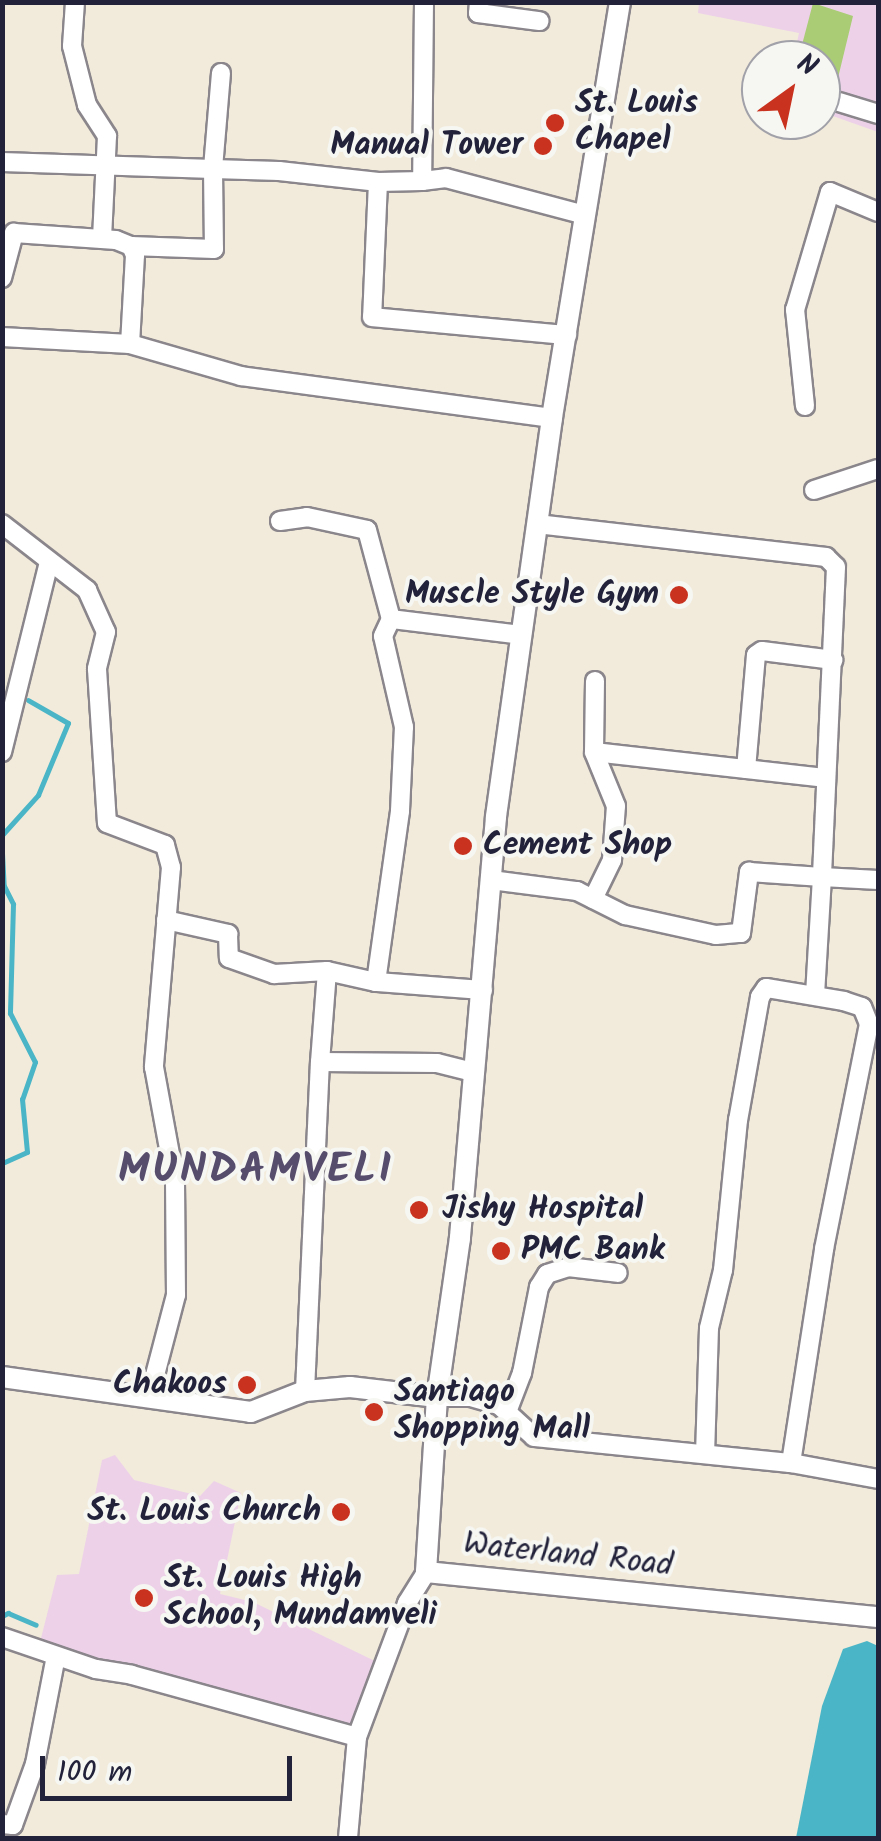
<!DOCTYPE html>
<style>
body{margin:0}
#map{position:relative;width:881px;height:1841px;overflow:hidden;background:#f2ebdb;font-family:Kalam,sans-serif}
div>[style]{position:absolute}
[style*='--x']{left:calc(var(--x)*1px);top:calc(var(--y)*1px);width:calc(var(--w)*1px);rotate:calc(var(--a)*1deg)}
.built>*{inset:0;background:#edd1e9}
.green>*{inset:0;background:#a9cc75}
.water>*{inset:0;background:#4ab5c6}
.stream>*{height:5px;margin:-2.5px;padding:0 2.5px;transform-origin:2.5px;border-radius:2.5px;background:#4ab5c6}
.roads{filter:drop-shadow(2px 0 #8a868b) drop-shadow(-2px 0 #8a868b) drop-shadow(0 2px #8a868b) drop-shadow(0 -2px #8a868b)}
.minor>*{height:18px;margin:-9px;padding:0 9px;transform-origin:9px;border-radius:9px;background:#fff}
.major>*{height:20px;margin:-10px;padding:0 10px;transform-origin:10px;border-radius:10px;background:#fff}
.dots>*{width:28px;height:28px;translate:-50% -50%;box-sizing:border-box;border:5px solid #f6f6f2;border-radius:50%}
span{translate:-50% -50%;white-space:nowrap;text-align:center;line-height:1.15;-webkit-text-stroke:8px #f6f6f2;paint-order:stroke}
.poi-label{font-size:32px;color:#22223b;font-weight:700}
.left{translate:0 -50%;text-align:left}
.right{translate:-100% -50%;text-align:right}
.street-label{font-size:32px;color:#22223b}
.district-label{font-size:42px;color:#564c6c;font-weight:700;letter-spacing:2.5px}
.frame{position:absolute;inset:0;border:5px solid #22223b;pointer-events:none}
.north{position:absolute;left:741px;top:40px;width:100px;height:100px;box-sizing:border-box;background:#f6f6f2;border:2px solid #a1a1a9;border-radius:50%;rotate:33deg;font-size:28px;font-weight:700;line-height:40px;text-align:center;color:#22223b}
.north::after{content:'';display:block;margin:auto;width:35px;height:45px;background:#c8321e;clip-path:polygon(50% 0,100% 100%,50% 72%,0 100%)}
.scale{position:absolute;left:40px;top:1756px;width:252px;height:45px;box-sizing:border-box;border:5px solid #22223b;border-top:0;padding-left:12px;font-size:30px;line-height:35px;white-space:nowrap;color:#22223b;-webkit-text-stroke:8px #f6f6f2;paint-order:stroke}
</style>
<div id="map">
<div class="built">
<i style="clip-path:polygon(699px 3px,878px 3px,878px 132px,830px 115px,837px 95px,821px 89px,821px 60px,793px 60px,799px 33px,698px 13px)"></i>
<i style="clip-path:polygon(115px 1455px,134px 1480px,200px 1496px,214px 1481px,241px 1493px,220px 1594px,253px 1602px,381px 1664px,354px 1735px,37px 1654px,57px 1575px,79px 1574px,102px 1460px)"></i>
</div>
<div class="green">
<i style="clip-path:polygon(813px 3px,853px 16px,837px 82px,821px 77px,821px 60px,798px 60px)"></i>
</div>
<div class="water">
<i style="clip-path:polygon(867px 1641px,878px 1646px,878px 1838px,796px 1838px,822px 1706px,843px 1649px)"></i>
</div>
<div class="stream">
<i style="--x:2;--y:835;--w:54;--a:-48"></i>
<i style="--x:38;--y:795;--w:78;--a:-67.4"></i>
<i style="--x:68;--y:723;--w:46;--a:-150.1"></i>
<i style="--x:2;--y:853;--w:33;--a:87"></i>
<i style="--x:4;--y:886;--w:20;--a:63"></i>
<i style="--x:13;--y:904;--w:109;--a:91.6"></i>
<i style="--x:10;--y:1013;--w:55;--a:63"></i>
<i style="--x:35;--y:1062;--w:39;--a:109"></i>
<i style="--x:22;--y:1099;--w:53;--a:84.6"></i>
<i style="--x:27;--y:1152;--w:27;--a:156"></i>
<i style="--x:2;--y:1616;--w:7;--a:-27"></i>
<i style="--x:8;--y:1613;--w:30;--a:23"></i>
</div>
<div class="roads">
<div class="minor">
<i style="--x:75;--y:2;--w:44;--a:93.9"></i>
<i style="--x:72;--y:46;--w:61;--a:75.7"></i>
<i style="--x:87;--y:105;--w:37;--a:57"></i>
<i style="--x:107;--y:136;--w:103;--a:92.8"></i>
<i style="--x:424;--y:2;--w:179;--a:90.6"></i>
<i style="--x:422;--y:181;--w:24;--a:-7"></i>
<i style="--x:446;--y:178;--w:144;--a:14.9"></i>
<i style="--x:479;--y:2;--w:11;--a:95"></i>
<i style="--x:478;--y:13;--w:62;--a:7.5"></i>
<i style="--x:221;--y:73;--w:96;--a:94.8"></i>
<i style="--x:213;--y:169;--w:66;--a:1.7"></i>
<i style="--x:279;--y:171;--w:100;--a:6.3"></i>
<i style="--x:378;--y:182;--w:135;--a:92.5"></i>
<i style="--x:372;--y:317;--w:196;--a:5.3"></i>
<i style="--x:839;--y:102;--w:41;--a:17.1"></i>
<i style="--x:2;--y:162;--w:211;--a:1.9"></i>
<i style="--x:213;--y:169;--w:80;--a:89.3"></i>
<i style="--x:214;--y:249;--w:83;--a:-177.9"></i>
<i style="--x:378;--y:182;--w:44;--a:-1.3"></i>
<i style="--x:2;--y:278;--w:47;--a:-75.1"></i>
<i style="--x:14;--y:233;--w:102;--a:3.9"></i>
<i style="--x:116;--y:240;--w:16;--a:22"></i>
<i style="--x:131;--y:246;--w:10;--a:66"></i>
<i style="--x:135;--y:255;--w:89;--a:93.2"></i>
<i style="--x:2;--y:337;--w:128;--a:3.1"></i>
<i style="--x:130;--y:344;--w:116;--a:16.1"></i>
<i style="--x:241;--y:376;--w:314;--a:7.7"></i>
<i style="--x:805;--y:406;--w:97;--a:-95.9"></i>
<i style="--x:795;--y:310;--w:123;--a:-73.5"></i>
<i style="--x:830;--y:192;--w:52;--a:22.6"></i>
<i style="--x:814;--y:490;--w:67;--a:-18.2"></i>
<i style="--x:280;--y:521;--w:27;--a:-8"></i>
<i style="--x:307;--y:517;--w:61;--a:12.2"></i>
<i style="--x:367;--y:530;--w:92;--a:74.9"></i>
<i style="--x:2;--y:524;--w:108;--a:37.8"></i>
<i style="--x:87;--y:590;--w:46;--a:65.7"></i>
<i style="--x:106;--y:632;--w:38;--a:104"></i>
<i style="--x:97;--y:669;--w:154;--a:86.3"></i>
<i style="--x:107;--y:823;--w:62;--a:20.8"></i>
<i style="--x:165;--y:845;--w:23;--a:75"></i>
<i style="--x:171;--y:867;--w:201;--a:94.9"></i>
<i style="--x:154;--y:1067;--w:116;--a:79.6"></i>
<i style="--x:175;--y:1181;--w:114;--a:89.5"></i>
<i style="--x:176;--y:1295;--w:102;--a:104.7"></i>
<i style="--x:537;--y:524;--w:291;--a:6.5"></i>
<i style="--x:826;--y:557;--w:14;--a:45"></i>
<i style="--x:836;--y:567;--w:310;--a:92.6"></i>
<i style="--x:822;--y:877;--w:56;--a:3.1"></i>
<i style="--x:2;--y:752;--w:196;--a:-76.1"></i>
<i style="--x:594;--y:752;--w:232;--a:6.4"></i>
<i style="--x:746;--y:769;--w:114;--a:-85"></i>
<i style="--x:756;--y:655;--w:7;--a:-34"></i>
<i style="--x:762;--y:651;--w:72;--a:7.2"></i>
<i style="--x:491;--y:880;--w:87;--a:7.3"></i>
<i style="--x:577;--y:891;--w:54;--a:26.6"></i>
<i style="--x:625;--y:915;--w:93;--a:12.4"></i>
<i style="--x:716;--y:935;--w:25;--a:-5"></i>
<i style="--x:741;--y:933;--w:62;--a:-82.5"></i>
<i style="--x:749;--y:872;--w:73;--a:3.9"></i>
<i style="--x:822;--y:877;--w:118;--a:93.4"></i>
<i style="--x:593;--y:899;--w:43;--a:-64"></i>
<i style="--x:612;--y:860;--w:54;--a:-85.8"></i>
<i style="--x:616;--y:806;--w:58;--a:-112.2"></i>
<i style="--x:594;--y:752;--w:71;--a:-89.2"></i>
<i style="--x:166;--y:920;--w:64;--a:12.7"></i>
<i style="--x:228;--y:934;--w:24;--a:88"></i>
<i style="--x:229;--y:958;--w:48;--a:19.6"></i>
<i style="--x:274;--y:974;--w:53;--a:-3.2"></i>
<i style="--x:483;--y:990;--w:107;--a:-175.7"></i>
<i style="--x:376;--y:982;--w:173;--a:-82"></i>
<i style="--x:400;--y:811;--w:84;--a:-87.3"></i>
<i style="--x:404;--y:727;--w:93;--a:-103"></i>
<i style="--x:383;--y:636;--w:19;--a:-65"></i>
<i style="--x:391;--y:619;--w:132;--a:7"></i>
<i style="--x:320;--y:1062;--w:91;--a:-85.6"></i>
<i style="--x:327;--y:971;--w:50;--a:12.7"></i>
<i style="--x:305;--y:1391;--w:329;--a:-87.4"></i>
<i style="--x:320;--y:1062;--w:117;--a:0.5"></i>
<i style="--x:437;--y:1063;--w:38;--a:14"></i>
<i style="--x:437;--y:1397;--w:34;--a:0"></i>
<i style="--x:471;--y:1397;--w:29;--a:16"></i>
<i style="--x:499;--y:1405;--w:47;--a:42.4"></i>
<i style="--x:534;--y:1437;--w:258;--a:5.8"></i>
<i style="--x:791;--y:1463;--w:217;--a:-81.2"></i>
<i style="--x:824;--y:1249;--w:229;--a:-78.7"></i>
<i style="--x:869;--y:1024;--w:18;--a:-112"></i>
<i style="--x:862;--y:1007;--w:19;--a:-162"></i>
<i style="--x:844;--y:1001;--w:79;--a:-170.5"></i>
<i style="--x:766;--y:988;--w:11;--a:124"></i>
<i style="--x:760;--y:997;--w:125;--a:100.1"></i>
<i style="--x:738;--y:1120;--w:151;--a:95.7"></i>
<i style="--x:723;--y:1270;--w:60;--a:103.6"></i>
<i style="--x:709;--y:1328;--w:125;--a:91.8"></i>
<i style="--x:507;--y:1412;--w:42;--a:-69"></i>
<i style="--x:522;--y:1373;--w:88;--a:-78.8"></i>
<i style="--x:539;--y:1287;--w:15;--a:-58"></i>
<i style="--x:547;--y:1274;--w:22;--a:-18"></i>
<i style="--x:568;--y:1267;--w:50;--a:6.8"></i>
<i style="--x:791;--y:1463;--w:88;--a:10.4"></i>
<i style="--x:2;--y:1637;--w:99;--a:18.8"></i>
<i style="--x:96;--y:1669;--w:36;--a:9"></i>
<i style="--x:132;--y:1675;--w:233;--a:15.4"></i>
<i style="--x:2;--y:1824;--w:11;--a:5"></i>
<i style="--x:13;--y:1825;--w:65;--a:-70.2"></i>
<i style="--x:35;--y:1764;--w:110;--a:-79"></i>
<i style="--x:348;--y:1838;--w:101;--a:-84.9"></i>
<i style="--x:357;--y:1737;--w:143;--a:-69.5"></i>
<i style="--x:407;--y:1603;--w:36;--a:-58"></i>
</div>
<div class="major">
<i style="--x:620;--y:2;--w:422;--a:99.3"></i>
<i style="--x:552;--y:418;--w:403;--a:98"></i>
<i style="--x:496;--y:817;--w:423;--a:94.9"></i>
<i style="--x:460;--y:1238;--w:161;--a:98.2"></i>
<i style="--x:437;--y:1397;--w:175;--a:93.6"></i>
<i style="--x:426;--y:1572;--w:454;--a:5.7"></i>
<i style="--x:2;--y:1377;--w:251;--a:8"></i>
<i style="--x:251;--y:1412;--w:58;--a:-21.3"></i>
<i style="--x:305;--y:1391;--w:45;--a:-5.1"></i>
<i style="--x:350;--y:1387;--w:88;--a:6.6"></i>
</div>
</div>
<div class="dots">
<i style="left:555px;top:123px;background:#c8321e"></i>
<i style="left:543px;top:146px;background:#c8321e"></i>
<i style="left:679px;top:595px;background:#c8321e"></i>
<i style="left:463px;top:846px;background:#c8321e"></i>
<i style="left:419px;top:1210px;background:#c8321e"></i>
<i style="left:501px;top:1251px;background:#c8321e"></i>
<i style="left:247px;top:1385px;background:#c8321e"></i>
<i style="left:374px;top:1412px;background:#c8321e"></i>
<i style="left:341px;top:1512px;background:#c8321e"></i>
<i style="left:144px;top:1598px;background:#c8321e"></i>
</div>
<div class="poi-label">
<span class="left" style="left:575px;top:123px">St. Louis<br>Chapel</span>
<span class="right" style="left:523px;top:146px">Manual Tower</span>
<span class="right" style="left:659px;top:595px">Muscle Style Gym</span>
<span class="left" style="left:483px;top:846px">Cement Shop</span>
<span class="left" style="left:442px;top:1210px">Jishy Hospital</span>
<span class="left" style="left:521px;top:1251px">PMC Bank</span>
<span class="right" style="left:227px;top:1385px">Chakoos</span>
<span class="left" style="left:394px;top:1412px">Santiago<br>Shopping Mall</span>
<span class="right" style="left:321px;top:1512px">St. Louis Church</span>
<span class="left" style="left:164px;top:1598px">St. Louis High<br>School, Mundamveli</span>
</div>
<div class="street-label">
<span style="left:568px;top:1556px;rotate:6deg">Waterland Road</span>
</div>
<div class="district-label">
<span style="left:256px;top:1171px">MUNDAMVELI</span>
</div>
<div class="frame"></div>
<div class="north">N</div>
<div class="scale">100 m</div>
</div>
